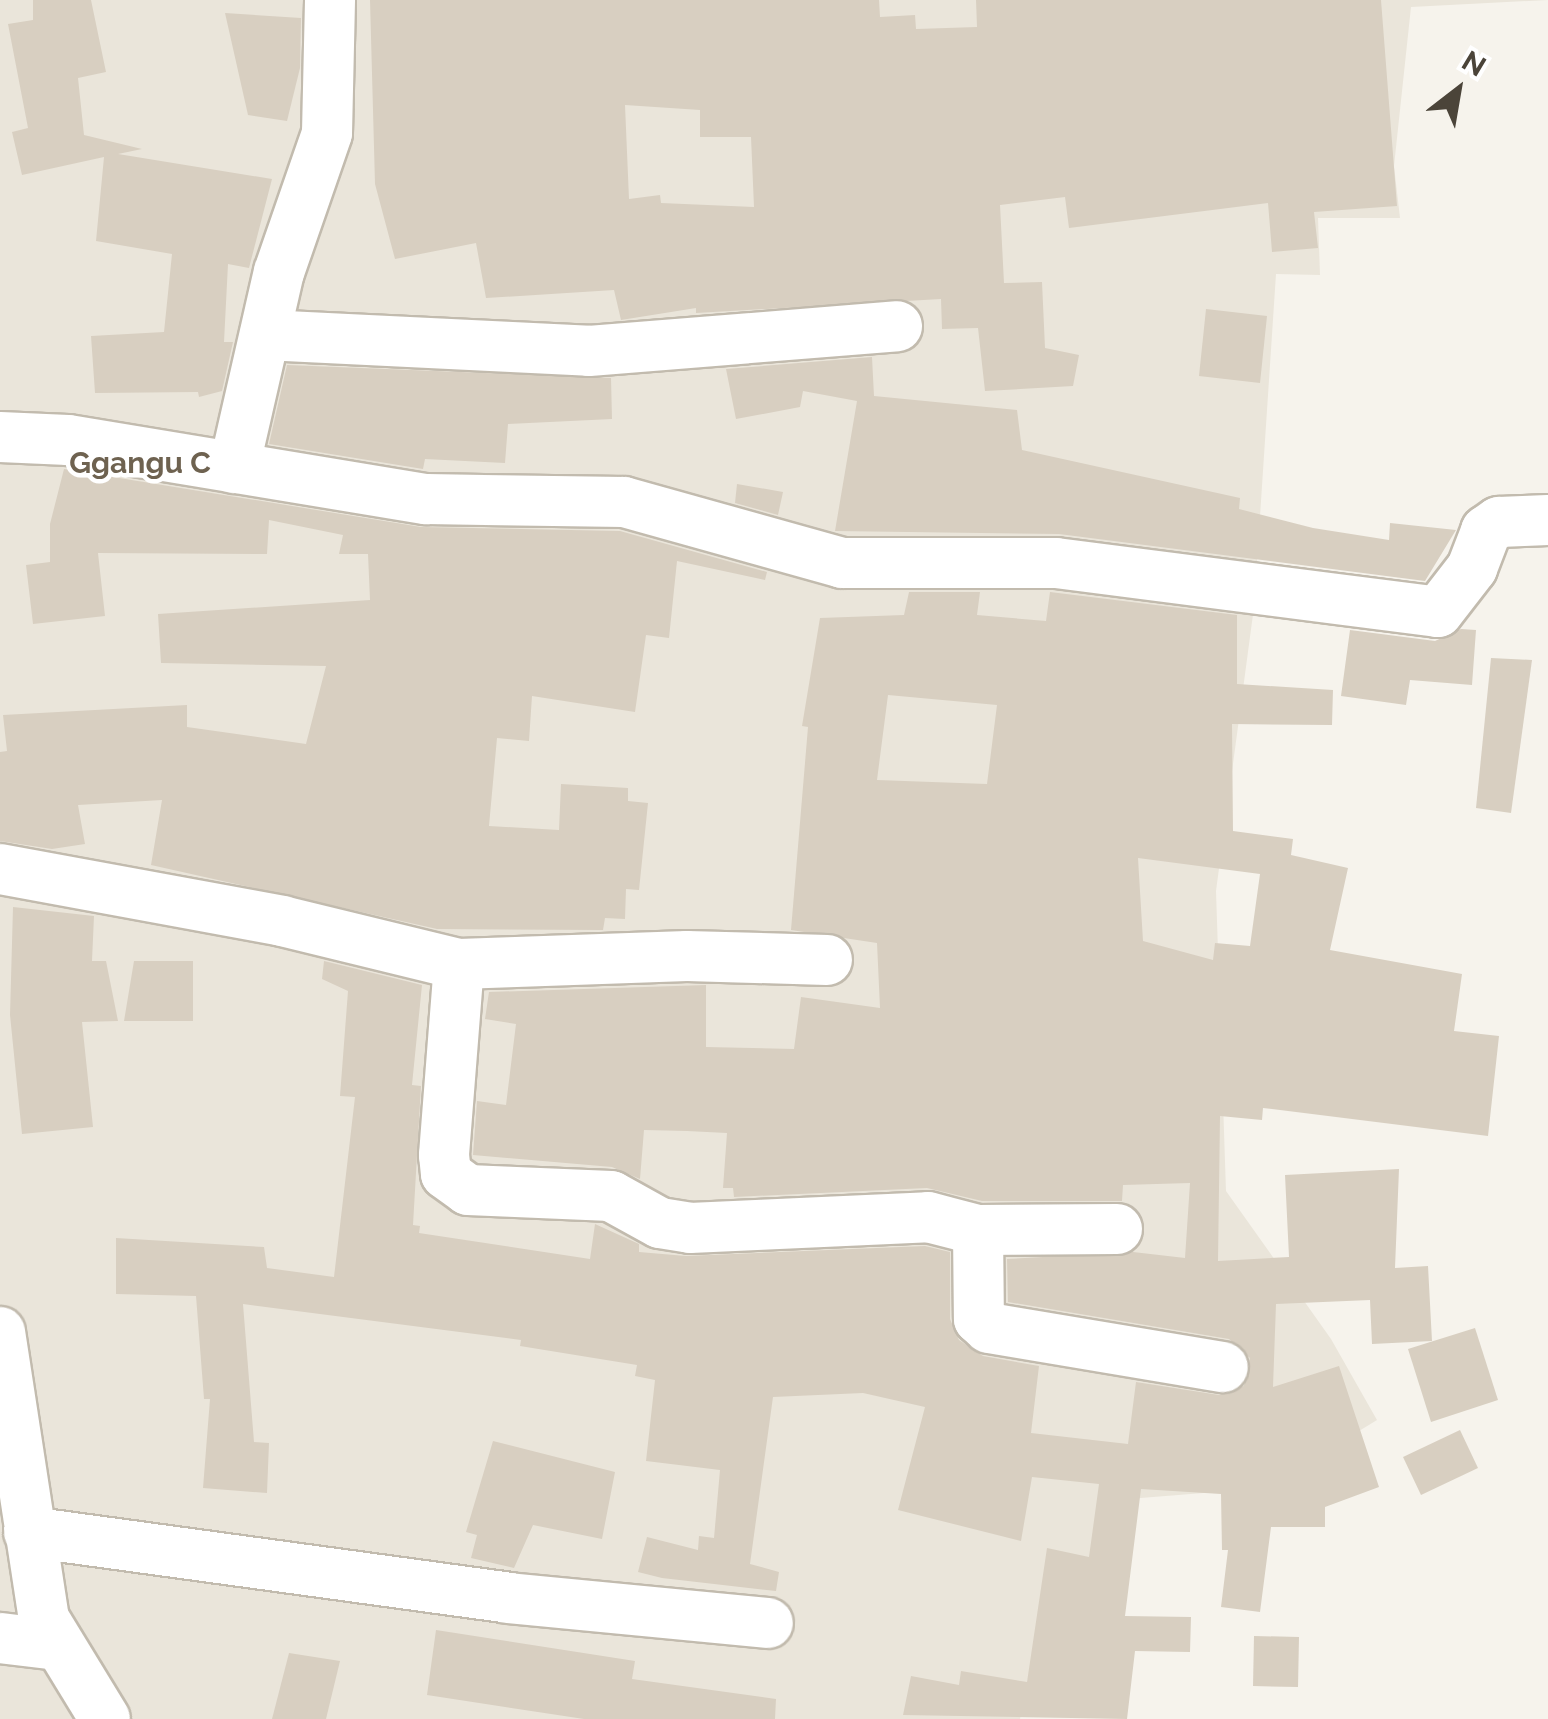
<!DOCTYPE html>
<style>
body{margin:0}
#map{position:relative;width:1548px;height:1719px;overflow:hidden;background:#f6f3ec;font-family:Raleway,sans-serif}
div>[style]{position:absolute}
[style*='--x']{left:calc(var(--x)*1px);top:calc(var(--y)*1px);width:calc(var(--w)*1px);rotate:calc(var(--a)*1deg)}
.residential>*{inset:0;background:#eae5da}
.building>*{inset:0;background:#d8cfc1}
.roads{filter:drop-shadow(2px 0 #c2bbae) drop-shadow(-2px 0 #c2bbae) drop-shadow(0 2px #c2bbae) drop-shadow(0 -2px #c2bbae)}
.street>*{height:50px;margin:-25px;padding:0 25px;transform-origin:25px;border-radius:25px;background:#fff}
span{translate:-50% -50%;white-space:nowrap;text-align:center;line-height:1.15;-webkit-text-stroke:9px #fff;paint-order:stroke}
.quarter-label{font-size:30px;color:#6e6250;font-weight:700}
.north{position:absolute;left:1408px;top:40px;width:100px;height:100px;-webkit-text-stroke:8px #fff;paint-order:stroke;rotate:31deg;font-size:28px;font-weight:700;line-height:40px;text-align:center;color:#4b4439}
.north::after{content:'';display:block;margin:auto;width:35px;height:45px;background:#4b4439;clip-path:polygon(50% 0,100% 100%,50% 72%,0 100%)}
</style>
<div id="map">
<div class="residential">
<i style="clip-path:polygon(0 0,1548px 0,1411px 7px,1394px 166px,1400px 218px,1318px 218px,1320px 275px,1276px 274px,1254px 607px,1216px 891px,1226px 1191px,1331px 1339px,1377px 1420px,1266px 1488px,1128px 1499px,1031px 1663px,1020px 1719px,0 1719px)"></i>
</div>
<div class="building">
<i style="clip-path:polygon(33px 0,91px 0,106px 72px,78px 78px,84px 135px,142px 149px,118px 154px,272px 179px,249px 268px,228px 264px,224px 342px,233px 342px,222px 391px,199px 397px,198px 392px,95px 393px,91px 336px,164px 332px,172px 254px,96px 241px,104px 157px,22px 175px,12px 132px,28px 128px,8px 24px,33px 20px)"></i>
<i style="clip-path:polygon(evenodd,370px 0,879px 0,880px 17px,915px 15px,916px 29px,977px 27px,976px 0,1381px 0,1397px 206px,1314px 212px,1318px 248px,1272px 252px,1268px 203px,1069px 228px,1065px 197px,1000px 205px,1004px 283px,1042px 282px,1045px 348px,1079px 355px,1073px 386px,985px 391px,978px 328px,942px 329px,941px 299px,696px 313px,696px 308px,621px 320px,614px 290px,486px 298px,476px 243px,395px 259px,375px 184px,370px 0,625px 105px,700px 110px,700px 137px,751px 137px,754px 207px,661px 203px,660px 195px,629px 199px,625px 105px)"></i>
<i style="clip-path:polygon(225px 13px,301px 18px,300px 68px,287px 121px,248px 115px)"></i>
<i style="clip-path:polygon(1206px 309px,1267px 316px,1260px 383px,1199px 376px)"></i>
<i style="clip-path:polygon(872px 357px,874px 396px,1017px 410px,1022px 450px,1240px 498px,1239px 509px,1313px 528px,1389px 540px,1390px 523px,1456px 530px,1425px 581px,1059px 534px,835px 531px,857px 401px,803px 391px,800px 407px,736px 419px,726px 369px)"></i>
<i style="clip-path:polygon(287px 365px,611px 378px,612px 419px,508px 424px,505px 463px,425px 459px,423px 469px,269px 444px)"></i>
<i style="clip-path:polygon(64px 469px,421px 527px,620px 531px,767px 572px,765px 580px,677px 561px,669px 638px,646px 635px,635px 712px,532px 696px,529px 741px,497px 738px,489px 826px,559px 830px,561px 784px,628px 788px,628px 801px,648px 803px,639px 890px,626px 889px,625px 919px,605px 918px,603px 930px,437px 929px,151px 865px,162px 800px,78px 805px,85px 844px,52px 849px,0 841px,0 752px,7px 751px,3px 715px,187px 705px,187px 727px,306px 744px,326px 666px,161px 663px,158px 614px,370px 600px,368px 554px,339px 554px,343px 535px,269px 520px,267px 554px,98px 553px,105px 616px,33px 624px,26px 565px,50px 562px,50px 524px)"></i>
<i style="clip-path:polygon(737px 484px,783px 492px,778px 515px,735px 503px)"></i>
<i style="clip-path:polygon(evenodd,909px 592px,980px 592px,977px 615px,1046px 621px,1050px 592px,1237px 615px,1237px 684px,1333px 690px,1332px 725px,1232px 724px,1233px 831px,1293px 839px,1291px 855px,1348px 868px,1330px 950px,1462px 974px,1454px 1031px,1499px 1036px,1488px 1136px,1263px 1108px,1262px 1120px,1220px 1116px,1218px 1261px,1289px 1257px,1285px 1175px,1399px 1169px,1395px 1268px,1428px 1266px,1432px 1341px,1372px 1344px,1370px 1300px,1276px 1304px,1273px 1387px,1339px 1366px,1379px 1487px,1325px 1507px,1325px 1527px,1271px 1527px,1260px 1612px,1221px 1607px,1228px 1550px,1222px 1550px,1221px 1494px,1141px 1489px,1125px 1616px,1191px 1617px,1190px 1652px,1135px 1651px,1127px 1719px,903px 1715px,911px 1676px,959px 1685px,961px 1671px,1027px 1682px,1047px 1548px,1089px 1557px,1099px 1484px,1032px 1477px,1021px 1541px,898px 1510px,925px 1407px,863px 1393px,773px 1397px,750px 1564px,779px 1572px,776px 1591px,662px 1578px,638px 1572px,647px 1537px,698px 1550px,699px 1536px,714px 1538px,720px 1470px,646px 1461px,655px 1380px,635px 1376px,637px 1365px,520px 1346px,521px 1340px,243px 1304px,254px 1442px,269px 1443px,267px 1493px,203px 1488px,210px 1399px,204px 1399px,196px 1296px,116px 1294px,116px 1238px,264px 1247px,267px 1268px,334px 1277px,355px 1097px,340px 1096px,348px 991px,322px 979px,324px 961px,422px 985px,412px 1085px,421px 1086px,413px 1225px,420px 1226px,419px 1233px,590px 1259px,595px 1224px,639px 1244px,639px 1252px,686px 1256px,925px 1246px,950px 1252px,950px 1319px,959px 1340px,983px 1356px,1039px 1366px,1031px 1433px,1128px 1444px,1136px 1382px,1219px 1395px,1244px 1386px,1250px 1358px,1229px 1339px,1008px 1302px,1007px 1259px,1133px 1252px,1185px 1258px,1190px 1183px,1123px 1185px,1122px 1201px,982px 1201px,927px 1188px,734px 1197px,733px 1188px,723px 1188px,727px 1133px,687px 1131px,644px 1130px,640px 1179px,612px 1167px,473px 1155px,477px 1101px,506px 1105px,516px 1024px,485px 1019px,489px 992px,706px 985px,706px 1047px,794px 1049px,801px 997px,880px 1008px,877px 943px,791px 930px,808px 727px,802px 726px,820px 618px,904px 615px,909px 592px,888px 695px,997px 705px,987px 784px,877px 780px,888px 695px,909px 592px,1138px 858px,1260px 874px,1250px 946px,1215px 943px,1213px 960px,1143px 941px,1138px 858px)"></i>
<i style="clip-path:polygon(1461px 629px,1476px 630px,1472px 685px,1410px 680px,1406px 705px,1341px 696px,1350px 630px,1435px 641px)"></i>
<i style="clip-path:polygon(1491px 658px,1532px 660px,1511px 813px,1476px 808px)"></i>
<i style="clip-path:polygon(13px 907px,94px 916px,92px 961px,106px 961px,118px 1021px,82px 1022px,93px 1127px,22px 1134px,10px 1015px)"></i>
<i style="clip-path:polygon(134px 961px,193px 961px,193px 1021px,124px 1021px)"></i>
<i style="clip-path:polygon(1475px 1328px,1498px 1400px,1431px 1422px,1408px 1349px)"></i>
<i style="clip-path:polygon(1460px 1430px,1478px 1468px,1421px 1495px,1403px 1457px)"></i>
<i style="clip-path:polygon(493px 1441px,615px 1472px,602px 1539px,533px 1525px,514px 1568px,471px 1558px,477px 1535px,466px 1532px)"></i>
<i style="clip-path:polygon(436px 1630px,635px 1661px,632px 1679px,776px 1699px,775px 1719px,584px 1719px,427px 1695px)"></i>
<i style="clip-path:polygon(1254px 1636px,1299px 1637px,1298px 1687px,1253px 1686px)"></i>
<i style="clip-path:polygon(289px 1653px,340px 1661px,326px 1719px,272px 1719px)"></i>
</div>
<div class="roads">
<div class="street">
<i style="--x:265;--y:335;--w:324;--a:2.8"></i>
<i style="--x:589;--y:351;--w:309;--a:-4.6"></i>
<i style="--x:0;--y:437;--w:68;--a:2.5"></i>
<i style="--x:68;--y:440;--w:363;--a:9.4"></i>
<i style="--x:426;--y:499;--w:198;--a:0.9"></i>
<i style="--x:624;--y:502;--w:226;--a:15.6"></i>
<i style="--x:842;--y:563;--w:214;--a:0"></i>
<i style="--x:1056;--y:563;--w:385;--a:7.3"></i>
<i style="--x:1438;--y:612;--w:56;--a:-52.3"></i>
<i style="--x:1472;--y:568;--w:40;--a:-69"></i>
<i style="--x:1486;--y:531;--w:16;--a:-35"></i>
<i style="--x:1499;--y:522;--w:49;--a:-2.3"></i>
<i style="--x:234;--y:468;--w:201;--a:-77.1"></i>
<i style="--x:279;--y:272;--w:147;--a:-70.9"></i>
<i style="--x:327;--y:133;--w:133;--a:-88.7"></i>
<i style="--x:0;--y:869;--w:287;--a:10.4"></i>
<i style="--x:282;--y:921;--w:182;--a:13.7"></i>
<i style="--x:459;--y:964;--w:228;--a:-2"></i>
<i style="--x:687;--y:956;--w:140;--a:1.6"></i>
<i style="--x:459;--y:964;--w:192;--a:94.5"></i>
<i style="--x:444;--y:1155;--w:19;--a:84"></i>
<i style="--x:446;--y:1174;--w:27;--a:36"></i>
<i style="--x:468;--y:1190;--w:143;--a:2.4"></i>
<i style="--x:611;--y:1196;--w:56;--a:28.9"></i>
<i style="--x:660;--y:1223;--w:30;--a:9"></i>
<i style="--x:690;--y:1228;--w:238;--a:-2.6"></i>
<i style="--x:928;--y:1217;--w:52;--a:14.6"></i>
<i style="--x:978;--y:1230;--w:139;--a:-0.4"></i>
<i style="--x:978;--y:1230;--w:89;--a:89.4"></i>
<i style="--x:979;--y:1319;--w:13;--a:42"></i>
<i style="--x:989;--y:1328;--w:237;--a:9.5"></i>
<i style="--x:0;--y:1332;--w:290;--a:81.3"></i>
<i style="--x:44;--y:1619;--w:117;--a:58.6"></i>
<i style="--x:29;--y:1532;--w:484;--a:7.8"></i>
<i style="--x:508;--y:1598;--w:261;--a:5.5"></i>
<i style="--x:0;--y:1638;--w:58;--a:6.9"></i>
</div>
</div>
<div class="quarter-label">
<span style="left:140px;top:463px">Ggangu C</span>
</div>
<div class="north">N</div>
</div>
